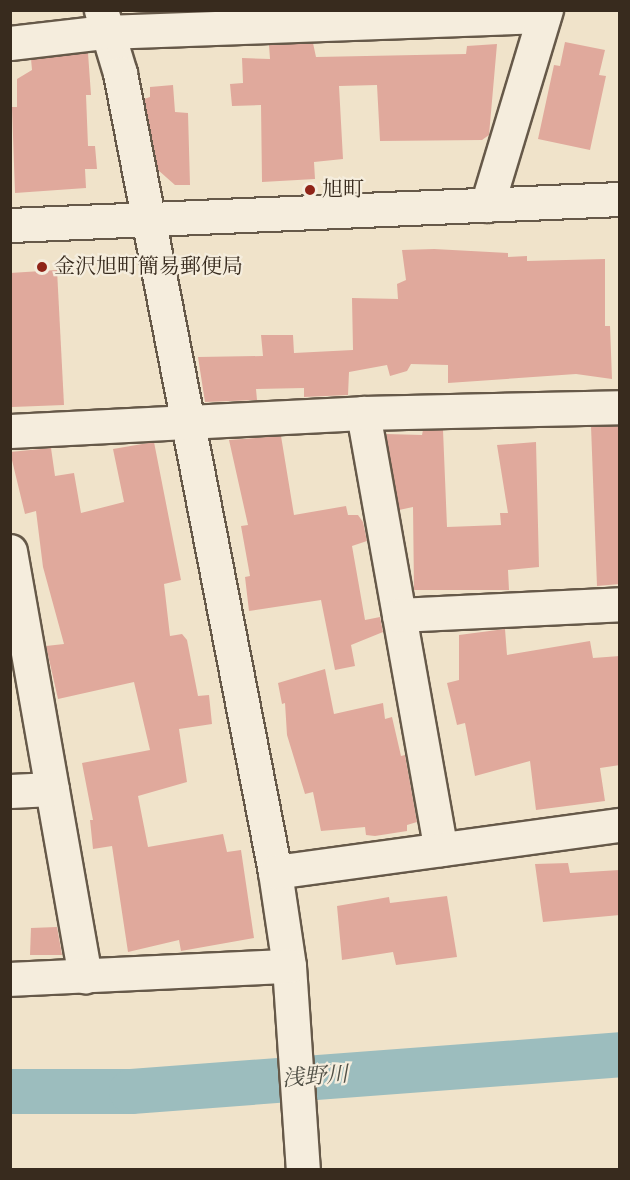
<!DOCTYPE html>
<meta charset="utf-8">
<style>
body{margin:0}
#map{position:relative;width:630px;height:1180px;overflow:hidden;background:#f0e3ca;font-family:"Libre Bodoni","Noto Serif JP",serif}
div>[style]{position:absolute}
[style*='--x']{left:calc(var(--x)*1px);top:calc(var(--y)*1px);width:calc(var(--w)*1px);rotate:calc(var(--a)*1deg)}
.river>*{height:45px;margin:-22.5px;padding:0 22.5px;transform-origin:22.5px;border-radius:22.5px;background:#9cbdbe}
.building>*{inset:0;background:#e0a99c}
.roads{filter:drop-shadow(2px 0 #665949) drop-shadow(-2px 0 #665949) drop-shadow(0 2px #665949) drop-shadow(0 -2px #665949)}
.minor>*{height:33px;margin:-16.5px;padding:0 16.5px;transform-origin:16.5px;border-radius:16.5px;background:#f5eddd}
.dots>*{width:16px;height:16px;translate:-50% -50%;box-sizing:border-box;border:3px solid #f5eddd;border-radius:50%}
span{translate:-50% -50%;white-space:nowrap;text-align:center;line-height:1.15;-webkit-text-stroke:4.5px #f5eddd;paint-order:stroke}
.poi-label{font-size:21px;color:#382b1e}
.left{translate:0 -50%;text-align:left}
.water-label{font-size:22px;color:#515046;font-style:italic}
.frame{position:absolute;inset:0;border:12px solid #382b1e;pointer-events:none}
</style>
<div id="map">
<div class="river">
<i style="--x:10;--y:1091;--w:121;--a:0"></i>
<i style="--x:131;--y:1091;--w:490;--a:-4.3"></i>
</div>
<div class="building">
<i style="clip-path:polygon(565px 42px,605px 50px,599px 75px,606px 76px,590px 150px,538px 139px,554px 65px,560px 66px)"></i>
<i style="clip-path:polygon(313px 43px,316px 57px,466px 54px,467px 46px,497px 44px,489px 135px,482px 140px,380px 141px,377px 85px,339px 86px,343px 159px,314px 162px,315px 179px,262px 182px,261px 105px,232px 106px,230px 84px,243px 83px,242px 58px,270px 59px,269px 45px)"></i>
<i style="clip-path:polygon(88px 53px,91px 95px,86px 95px,88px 146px,95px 146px,97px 169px,85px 169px,86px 188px,15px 193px,12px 107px,17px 107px,17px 79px,32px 70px,31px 59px)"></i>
<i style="clip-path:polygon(173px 85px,175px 112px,188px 113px,190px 185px,175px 185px,158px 170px,144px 99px,150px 97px,150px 87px)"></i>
<i style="clip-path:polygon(434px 249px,508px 253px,508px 257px,527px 256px,527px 261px,605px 259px,605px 326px,610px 326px,612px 379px,576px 374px,448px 383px,448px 365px,411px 364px,407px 371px,390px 376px,387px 365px,349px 372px,348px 395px,304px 397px,304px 388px,256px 389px,257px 400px,205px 402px,198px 357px,263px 356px,261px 335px,293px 335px,294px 353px,353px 350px,352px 298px,398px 299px,397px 284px,406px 280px,402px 250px)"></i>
<i style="clip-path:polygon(57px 270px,64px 405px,12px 407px,10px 273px)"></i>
<i style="clip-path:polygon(591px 426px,620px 426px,620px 584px,597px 586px)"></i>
<i style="clip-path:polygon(423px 430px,443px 430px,447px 527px,501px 525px,500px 513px,508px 513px,497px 445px,536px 442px,539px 567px,508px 570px,509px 590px,414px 590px,413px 507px,399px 510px,386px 434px,422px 435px)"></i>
<i style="clip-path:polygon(281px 436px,294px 515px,346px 506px,348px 515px,358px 515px,363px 522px,367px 541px,352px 546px,365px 620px,380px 617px,383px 632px,351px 645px,355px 666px,335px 670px,321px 600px,249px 611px,245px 577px,250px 576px,241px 526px,248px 525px,229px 440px)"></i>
<i style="clip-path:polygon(154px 442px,181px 580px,164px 584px,170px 636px,182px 634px,187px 640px,198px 696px,209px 695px,212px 724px,179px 729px,187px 782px,138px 796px,148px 847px,223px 834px,227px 852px,241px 850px,254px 938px,181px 951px,179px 940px,128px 952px,112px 846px,93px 849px,90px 820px,93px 820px,82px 763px,150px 750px,134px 682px,58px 699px,46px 646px,64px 644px,43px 567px,36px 511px,25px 514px,10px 452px,51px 448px,55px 476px,74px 473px,81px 513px,124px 502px,113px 449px)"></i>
<i style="clip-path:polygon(505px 629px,507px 655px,590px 641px,593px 658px,620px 656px,620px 765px,600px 768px,605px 801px,536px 810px,530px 761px,475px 776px,465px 723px,457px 725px,447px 683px,459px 680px,459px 635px)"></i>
<i style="clip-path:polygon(325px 669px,334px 714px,383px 703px,385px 719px,392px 717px,401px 756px,405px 755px,417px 822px,407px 825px,407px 831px,375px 836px,366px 835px,365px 827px,321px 831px,313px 792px,305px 794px,287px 735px,285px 703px,282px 704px,278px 683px)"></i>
<i style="clip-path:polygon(568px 863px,570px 873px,620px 870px,620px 915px,543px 922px,535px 864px)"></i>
<i style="clip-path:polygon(447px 896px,457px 957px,396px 965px,393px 952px,342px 960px,337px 906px,389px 897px,390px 903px)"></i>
<i style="clip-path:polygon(57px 927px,62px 955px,30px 955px,31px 928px)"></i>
</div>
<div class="roads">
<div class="minor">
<i style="--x:101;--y:10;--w:66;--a:73.2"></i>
<i style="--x:120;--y:73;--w:814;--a:79.02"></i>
<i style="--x:275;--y:872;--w:95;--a:81.5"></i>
<i style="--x:289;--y:966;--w:204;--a:86.1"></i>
<i style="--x:10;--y:43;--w:96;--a:-6.6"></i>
<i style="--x:105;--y:32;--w:439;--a:-2.1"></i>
<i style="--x:487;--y:205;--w:204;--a:-73.2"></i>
<i style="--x:10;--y:225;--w:611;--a:-2.44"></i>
<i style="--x:363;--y:413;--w:443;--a:79.9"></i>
<i style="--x:10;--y:431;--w:353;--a:-2.9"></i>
<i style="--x:363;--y:413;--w:257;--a:-1.3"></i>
<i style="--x:10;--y:551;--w:432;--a:80"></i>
<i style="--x:399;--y:615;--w:221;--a:-2.8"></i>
<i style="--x:10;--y:791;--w:42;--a:-2.7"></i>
<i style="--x:275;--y:872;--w:348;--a:-7.8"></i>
<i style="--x:10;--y:979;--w:279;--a:-2.7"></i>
</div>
</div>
<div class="dots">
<i style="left:310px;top:190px;background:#8f2418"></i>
<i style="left:42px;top:267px;background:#8f2418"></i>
</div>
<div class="poi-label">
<span class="left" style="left:322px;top:190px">旭町</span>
<span class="left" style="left:54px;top:267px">金沢旭町簡易郵便局</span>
</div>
<div class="water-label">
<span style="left:315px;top:1077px;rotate:-4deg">浅野川</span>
</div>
<div class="frame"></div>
</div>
